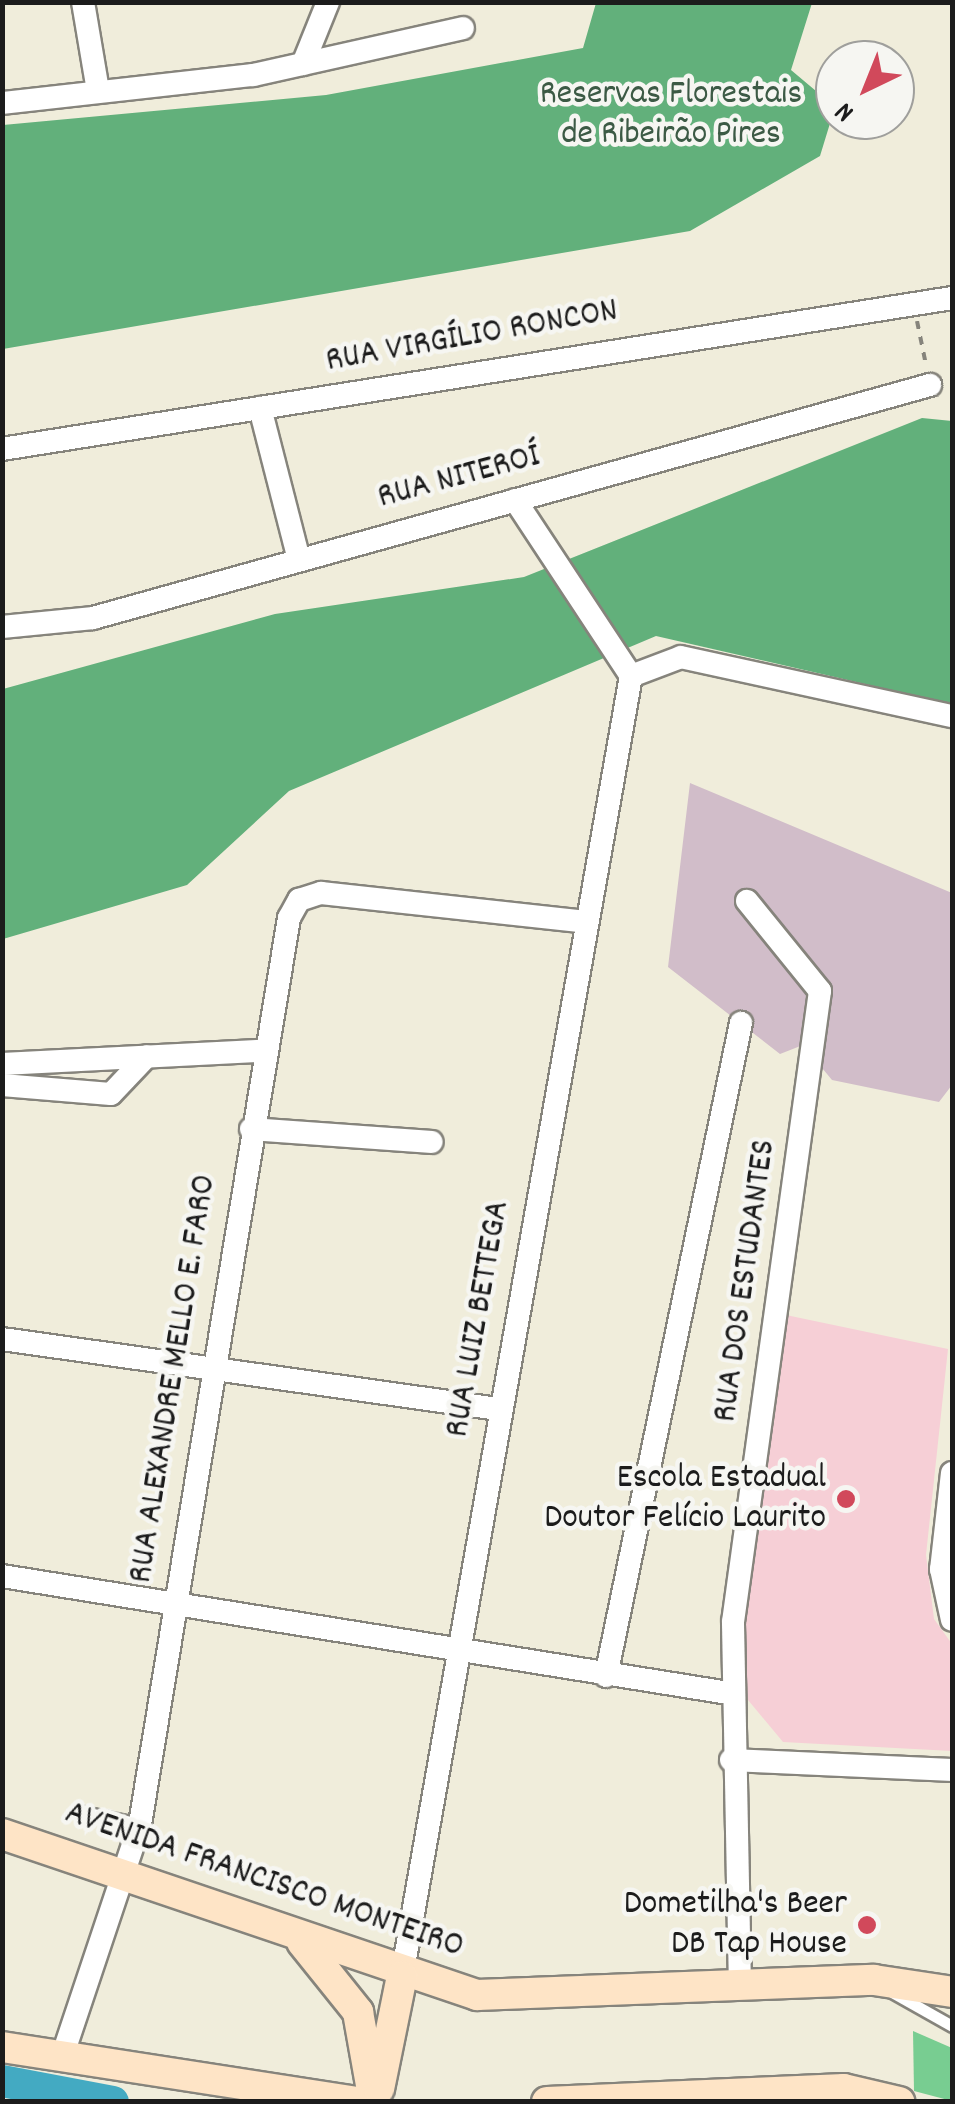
<!DOCTYPE html>
<meta charset="utf-8">
<style>
body{margin:0}
#map{position:relative;width:955px;height:2104px;overflow:hidden;background:#f0eddb;font-family:Dekko,sans-serif}
div>[style]{position:absolute}
[style*='--x']{left:calc(var(--x)*1px);top:calc(var(--y)*1px);width:calc(var(--w)*1px);rotate:calc(var(--a)*1deg)}
.built>*{inset:0;background:#f6cfd6}
.industrial>*{inset:0;background:#d1bdc9}
.green>*{inset:0;background:#78cd91}
.forest>*{inset:0;background:#62b07b}
.river>*{height:32px;margin:-16px;padding:0 16px;transform-origin:16px;border-radius:16px;background:#43aac2}
.path>*{height:4px;margin-top:-2px;transform-origin:0;background:repeating-linear-gradient(90deg,#86847c 0 8px,transparent 0 16px)}
.roads{filter:drop-shadow(2px 0 #86847c) drop-shadow(-2px 0 #86847c) drop-shadow(0 2px #86847c) drop-shadow(0 -2px #86847c)}
.lane>*{height:11px;margin:-5.5px;padding:0 5.5px;transform-origin:5.5px;border-radius:5.5px;background:#fff}
.street>*{height:22px;margin:-11px;padding:0 11px;transform-origin:11px;border-radius:11px;background:#fff}
.secondary>*{height:30px;margin:-15px;padding:0 15px;transform-origin:15px;border-radius:15px;background:#fee4c6}
.dots>*{width:28px;height:28px;translate:-50% -50%;box-sizing:border-box;border:5px solid #f6f6f2;border-radius:50%}
span{translate:-50% -50%;white-space:nowrap;text-align:center;line-height:1.15;-webkit-text-stroke:9px #f6f6f2;paint-order:stroke}
.park-label{font-size:35px;color:#3c5a45}
.street-label{font-size:35px;color:#1c1c1c}
.poi-label{font-size:35px;color:#1c1c1c}
.right{translate:-100% -50%;text-align:right}
.frame{position:absolute;inset:0;border:5px solid #1c1c1c;pointer-events:none}
.north{position:absolute;left:815px;top:40px;width:100px;height:100px;box-sizing:border-box;background:#f6f6f2;border:2px solid #9f9f9c;border-radius:50%;rotate:223deg;font-size:28px;font-weight:700;line-height:40px;text-align:center;color:#1c1c1c}
.north::after{content:'';display:block;margin:auto;width:35px;height:45px;background:#d1495b;clip-path:polygon(50% 0,100% 100%,50% 72%,0 100%)}
</style>
<div id="map">
<div class="built">
<i style="clip-path:polygon(786px 1315px,948px 1349px,926px 1555px,934px 1619px,952px 1644px,952px 1751px,783px 1742px,748px 1700px,739px 1649px)"></i>
</div>
<div class="industrial">
<i style="clip-path:polygon(690px 783px,952px 893px,952px 1085px,939px 1102px,832px 1080px,803px 1045px,780px 1054px,668px 967px)"></i>
</div>
<div class="green">
<i style="clip-path:polygon(913px 2031px,952px 2048px,952px 2101px,914px 2091px)"></i>
</div>
<div class="forest">
<i style="clip-path:polygon(596px 3px,812px 3px,791px 70px,835px 107px,820px 156px,690px 231px,3px 349px,3px 125px,326px 95px,583px 48px)"></i>
<i style="clip-path:polygon(922px 418px,952px 421px,952px 704px,656px 636px,289px 791px,187px 885px,3px 939px,3px 689px,275px 614px,524px 577px)"></i>
</div>
<div class="river">
<i style="--x:2;--y:2081;--w:113;--a:10.7"></i>
</div>
<div class="path">
<i style="--x:917;--y:321;--w:45;--a:78.4"></i>
</div>
<div class="roads">
<div class="lane">
<i style="--x:78;--y:1811;--w:63;--a:11.8"></i>
<i style="--x:890;--y:1991;--w:71;--a:29.4"></i>
</div>
<div class="street">
<i style="--x:83;--y:2;--w:90;--a:80.4"></i>
<i style="--x:303;--y:64;--w:67;--a:-68"></i>
<i style="--x:2;--y:103;--w:253;--a:-6.4"></i>
<i style="--x:253;--y:75;--w:215;--a:-12.6"></i>
<i style="--x:260;--y:408;--w:153;--a:75.6"></i>
<i style="--x:2;--y:449;--w:962;--a:-9.03"></i>
<i style="--x:515;--y:500;--w:211;--a:56.6"></i>
<i style="--x:2;--y:627;--w:91;--a:-5.6"></i>
<i style="--x:93;--y:618;--w:869;--a:-15.56"></i>
<i style="--x:631;--y:676;--w:53;--a:-20.8"></i>
<i style="--x:681;--y:657;--w:277;--a:12.3"></i>
<i style="--x:2;--y:1064;--w:260;--a:-2.9"></i>
<i style="--x:2;--y:1085;--w:109;--a:4.7"></i>
<i style="--x:111;--y:1094;--w:52;--a:-46.5"></i>
<i style="--x:251;--y:1129;--w:181;--a:4.1"></i>
<i style="--x:2;--y:1339;--w:501;--a:8.03"></i>
<i style="--x:952;--y:1473;--w:97;--a:96.5"></i>
<i style="--x:941;--y:1569;--w:52;--a:77.8"></i>
<i style="--x:2;--y:1576;--w:735;--a:9.15"></i>
<i style="--x:606;--y:1676;--w:667;--a:-78.32"></i>
<i style="--x:731;--y:1760;--w:221;--a:2.6"></i>
<i style="--x:402;--y:1976;--w:1320;--a:-80.01"></i>
<i style="--x:740;--y:1988;--w:366;--a:-91.1"></i>
<i style="--x:733;--y:1622;--w:637;--a:-82.15"></i>
<i style="--x:820;--y:991;--w:116;--a:-129"></i>
<i style="--x:62;--y:2057;--w:246;--a:-71.5"></i>
<i style="--x:140;--y:1824;--w:918;--a:-80.66"></i>
<i style="--x:289;--y:918;--w:21;--a:-61"></i>
<i style="--x:299;--y:900;--w:23;--a:-18"></i>
<i style="--x:321;--y:893;--w:267;--a:6.2"></i>
</div>
<div class="secondary">
<i style="--x:2;--y:1834;--w:502;--a:18.72"></i>
<i style="--x:477;--y:1995;--w:397;--a:-2.2"></i>
<i style="--x:874;--y:1980;--w:79;--a:8.7"></i>
<i style="--x:302;--y:1942;--w:90;--a:51.3"></i>
<i style="--x:358;--y:2012;--w:91;--a:79.9"></i>
<i style="--x:2;--y:2047;--w:358;--a:8.8"></i>
<i style="--x:379;--y:2089;--w:115;--a:-78.5"></i>
<i style="--x:547;--y:2102;--w:297;--a:-2.5"></i>
<i style="--x:844;--y:2089;--w:57;--a:13.3"></i>
</div>
</div>
<div class="dots">
<i style="left:846px;top:1499px;background:#d1495b"></i>
<i style="left:867px;top:1925px;background:#d1495b"></i>
</div>
<div class="park-label">
<span style="left:671px;top:115px">Reservas Florestais<br>de Ribeirão Pires</span>
</div>
<div class="street-label">
<span style="left:472px;top:337px;rotate:-10deg">RUA VIRGÍLIO RONCON</span>
<span style="left:459px;top:478px;rotate:-15deg">RUA NITEROÍ</span>
<span style="left:746px;top:1281px;rotate:-82deg">RUA DOS ESTUDANTES</span>
<span style="left:479px;top:1319px;rotate:-80deg">RUA LUIZ BETTEGA</span>
<span style="left:174px;top:1379px;rotate:-81deg">RUA ALEXANDRE MELLO E. FARO</span>
<span style="left:264px;top:1881px;rotate:19deg">AVENIDA FRANCISCO MONTEIRO</span>
</div>
<div class="poi-label">
<span class="right" style="left:826px;top:1499px">Escola Estadual<br>Doutor Felício Laurito</span>
<span class="right" style="left:847px;top:1925px">Dometilha's Beer<br>DB Tap House</span>
</div>
<div class="frame"></div>
<div class="north">N</div>
</div>
